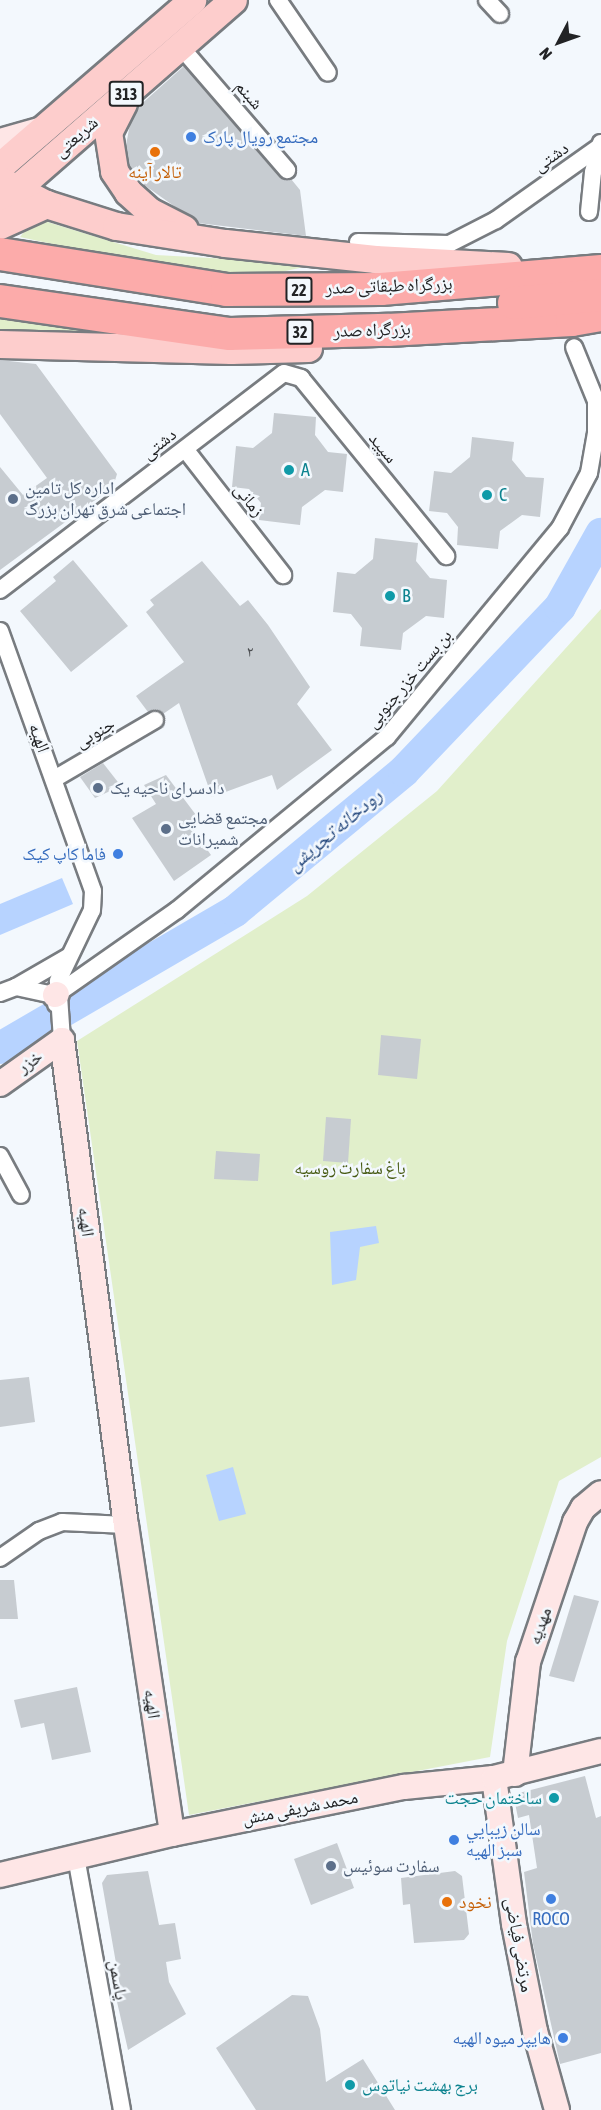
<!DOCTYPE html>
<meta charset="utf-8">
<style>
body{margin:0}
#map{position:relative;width:601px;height:2110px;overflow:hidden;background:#f3f8fd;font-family:"Asap Condensed","Noto Naskh Arabic",sans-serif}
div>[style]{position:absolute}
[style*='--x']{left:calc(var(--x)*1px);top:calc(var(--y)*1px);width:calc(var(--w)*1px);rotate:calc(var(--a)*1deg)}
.green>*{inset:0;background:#e1efcb}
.water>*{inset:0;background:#b7d3ff}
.river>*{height:32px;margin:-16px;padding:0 16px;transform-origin:16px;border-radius:16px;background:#b7d3ff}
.building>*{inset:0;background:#c7ccd1}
.roads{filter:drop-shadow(2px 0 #787c80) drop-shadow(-2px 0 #787c80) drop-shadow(0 2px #787c80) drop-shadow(0 -2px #787c80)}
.street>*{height:16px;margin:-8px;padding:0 8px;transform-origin:8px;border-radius:8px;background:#fff}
.secondary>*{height:24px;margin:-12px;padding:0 12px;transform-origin:12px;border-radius:12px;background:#fee6e6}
.primary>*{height:27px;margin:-13.5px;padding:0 13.5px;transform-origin:13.5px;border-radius:13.5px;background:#fdcdcc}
.highway>*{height:32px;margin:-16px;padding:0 16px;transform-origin:16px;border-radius:16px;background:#fcabaa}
.dots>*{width:16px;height:16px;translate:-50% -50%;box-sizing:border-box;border:3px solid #f3f8fd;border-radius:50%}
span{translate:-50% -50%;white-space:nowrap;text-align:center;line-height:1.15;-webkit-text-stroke:5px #f3f8fd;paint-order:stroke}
.number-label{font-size:15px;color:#4b4d50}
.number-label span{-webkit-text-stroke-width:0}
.shield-label span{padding:2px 4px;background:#f3f8fd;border:2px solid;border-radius:4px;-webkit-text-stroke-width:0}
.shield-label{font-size:16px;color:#222325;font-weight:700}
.street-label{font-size:18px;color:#222325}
.shop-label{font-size:18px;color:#366cbe}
.left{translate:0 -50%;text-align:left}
.right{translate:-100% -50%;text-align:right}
.food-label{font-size:18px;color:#c56008}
.culture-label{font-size:18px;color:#0d838f}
.service-label{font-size:18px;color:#4e5e75}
.park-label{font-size:18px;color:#475b13}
.water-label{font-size:20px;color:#25487d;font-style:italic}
.north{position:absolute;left:529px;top:12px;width:60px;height:60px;-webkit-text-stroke:4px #f3f8fd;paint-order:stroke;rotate:229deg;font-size:16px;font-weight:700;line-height:24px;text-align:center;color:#222325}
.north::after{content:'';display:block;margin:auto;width:21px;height:27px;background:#222325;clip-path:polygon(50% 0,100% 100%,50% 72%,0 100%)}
</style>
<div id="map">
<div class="green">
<i style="clip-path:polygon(41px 220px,156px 255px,318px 264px,281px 272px,213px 272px,154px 266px,20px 237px,30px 224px)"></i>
<i style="clip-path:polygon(0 314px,123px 335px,0 337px)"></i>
<i style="clip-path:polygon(601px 609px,601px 1457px,559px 1481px,507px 1641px,490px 1757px,189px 1815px,77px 1041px,307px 896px,437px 791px)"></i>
</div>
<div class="water">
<i style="clip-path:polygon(62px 878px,73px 904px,0 935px,0 904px)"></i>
<i style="clip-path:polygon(376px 1226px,379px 1243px,360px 1247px,356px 1280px,332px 1285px,330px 1232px)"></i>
<i style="clip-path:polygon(233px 1467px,246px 1514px,219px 1521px,206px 1475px)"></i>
</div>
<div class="river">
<i style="--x:0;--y:1048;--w:272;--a:-30.2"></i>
<i style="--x:235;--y:911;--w:219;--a:-39.6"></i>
<i style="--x:404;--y:771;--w:226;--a:-46.4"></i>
<i style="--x:560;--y:607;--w:84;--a:-60.7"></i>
</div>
<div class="building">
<i style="clip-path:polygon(184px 66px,279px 177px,291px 179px,300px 190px,306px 236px,198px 223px,140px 182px,129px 165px,126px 145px,130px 124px,138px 107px)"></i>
<i style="clip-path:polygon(0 360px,36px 364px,117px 474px,113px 487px,0 570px,0 467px,23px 495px,47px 478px,0 414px)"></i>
<i style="clip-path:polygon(274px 413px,316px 417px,315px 435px,328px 452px,347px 454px,343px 492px,325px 490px,302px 507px,300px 525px,259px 520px,261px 503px,249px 489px,232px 487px,236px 446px,253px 448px,272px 433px)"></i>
<i style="clip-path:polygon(472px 437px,514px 442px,512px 460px,526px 477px,544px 478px,540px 517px,522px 515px,500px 531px,498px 549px,457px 545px,458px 527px,447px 513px,429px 511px,434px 471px,451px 473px,470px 457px)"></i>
<i style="clip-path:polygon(375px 538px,418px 543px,416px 561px,430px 578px,447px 580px,444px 618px,426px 616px,403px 633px,401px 650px,360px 646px,362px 628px,351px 614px,333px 612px,337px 572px,355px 574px,373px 559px)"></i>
<i style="clip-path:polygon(73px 560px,128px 626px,71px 672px,20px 611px,56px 581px,53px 577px)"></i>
<i style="clip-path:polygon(202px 561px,240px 606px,248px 600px,268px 625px,310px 687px,297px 704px,332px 750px,277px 790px,272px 775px,212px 797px,179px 703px,163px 714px,156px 710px,148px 712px,136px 696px,184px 662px,146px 612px,154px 605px,150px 600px)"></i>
<i style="clip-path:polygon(103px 763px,121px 786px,95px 798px,80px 777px)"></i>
<i style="clip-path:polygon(166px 775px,199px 819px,191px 827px,211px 855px,174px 881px,132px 818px,156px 804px,144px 785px)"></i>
<i style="clip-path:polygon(381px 1035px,421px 1039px,417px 1079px,378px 1075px)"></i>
<i style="clip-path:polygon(326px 1117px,351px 1119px,348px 1163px,323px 1161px)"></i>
<i style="clip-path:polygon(216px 1151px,260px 1154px,258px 1181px,214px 1179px)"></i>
<i style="clip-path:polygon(29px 1377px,35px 1422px,0 1427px,0 1380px)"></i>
<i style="clip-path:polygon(0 1580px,14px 1580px,18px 1619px,0 1619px)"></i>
<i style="clip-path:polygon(574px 1595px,599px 1601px,574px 1682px,549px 1676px)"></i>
<i style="clip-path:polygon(77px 1687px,91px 1752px,52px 1760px,44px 1723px,21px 1728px,14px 1700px)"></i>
<i style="clip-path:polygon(585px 1776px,596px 1818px,601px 1816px,601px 2053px,560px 2064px,533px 1944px,524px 1872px,537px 1868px,529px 1815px,518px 1818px,515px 1803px,519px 1793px)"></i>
<i style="clip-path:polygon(337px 1843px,354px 1888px,311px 1905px,294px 1859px)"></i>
<i style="clip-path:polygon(148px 1871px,159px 1925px,175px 1923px,181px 1959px,166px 1962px,169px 1982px,186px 2014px,128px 2050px,115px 1993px,121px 1992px,102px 1883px,107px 1875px)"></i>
<i style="clip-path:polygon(455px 1871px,462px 1876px,469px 1934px,464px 1940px,414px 1943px,410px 1904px,403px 1905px,401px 1878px)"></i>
<i style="clip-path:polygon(292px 1995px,308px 1996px,320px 2029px,326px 2082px,363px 2059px,395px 2110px,256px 2110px,216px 2048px)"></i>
</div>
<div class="roads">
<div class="street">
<i style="--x:278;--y:0;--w:88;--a:55.6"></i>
<i style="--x:487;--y:0;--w:19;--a:47"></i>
<i style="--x:180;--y:46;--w:164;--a:49.2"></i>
<i style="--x:589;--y:212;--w:40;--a:-84.3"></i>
<i style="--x:593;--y:172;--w:30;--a:-75"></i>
<i style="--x:358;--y:242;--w:91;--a:1.3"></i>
<i style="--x:449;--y:244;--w:53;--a:-27.1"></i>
<i style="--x:496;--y:220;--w:126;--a:-35.3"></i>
<i style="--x:185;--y:449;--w:160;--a:52.1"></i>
<i style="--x:0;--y:590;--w:357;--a:-37.4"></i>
<i style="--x:284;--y:373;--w:18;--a:16"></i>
<i style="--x:301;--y:378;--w:230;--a:50.8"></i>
<i style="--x:0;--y:631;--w:276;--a:70.3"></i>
<i style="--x:93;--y:891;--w:19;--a:93"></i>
<i style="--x:92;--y:910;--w:79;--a:115.6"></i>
<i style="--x:58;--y:981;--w:59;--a:86.1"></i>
<i style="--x:54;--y:779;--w:117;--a:-30.3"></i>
<i style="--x:16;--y:987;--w:60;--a:-30"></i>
<i style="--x:0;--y:993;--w:17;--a:-21"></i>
<i style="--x:16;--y:987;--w:40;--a:12"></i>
<i style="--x:55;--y:995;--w:9;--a:84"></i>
<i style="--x:57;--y:994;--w:146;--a:-35"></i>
<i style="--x:177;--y:910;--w:272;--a:-39.5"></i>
<i style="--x:387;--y:737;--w:271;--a:-50.4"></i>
<i style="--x:560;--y:528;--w:62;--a:-62.2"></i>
<i style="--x:589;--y:473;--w:41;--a:-80.1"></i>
<i style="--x:596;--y:433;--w:32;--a:-90"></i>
<i style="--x:596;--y:401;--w:58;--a:-112.2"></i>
<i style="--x:0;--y:1156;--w:44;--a:61.7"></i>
<i style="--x:0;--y:1558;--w:47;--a:-34.7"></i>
<i style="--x:39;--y:1531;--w:25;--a:-21"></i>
<i style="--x:62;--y:1522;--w:64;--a:2.7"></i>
<i style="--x:76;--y:1857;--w:257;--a:79.7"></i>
</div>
<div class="secondary">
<i style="--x:0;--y:141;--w:44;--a:-15.9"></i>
<i style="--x:55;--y:995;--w:2;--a:-27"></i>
<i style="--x:0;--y:1084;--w:76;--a:-35.4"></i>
<i style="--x:62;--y:1040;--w:489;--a:82.5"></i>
<i style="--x:126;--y:1525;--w:312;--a:81.5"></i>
<i style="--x:515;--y:1774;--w:113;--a:-83.4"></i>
<i style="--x:528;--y:1662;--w:148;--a:-71.4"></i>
<i style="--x:575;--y:1522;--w:16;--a:-60"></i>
<i style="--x:583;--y:1508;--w:23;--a:-40"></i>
<i style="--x:494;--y:1778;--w:147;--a:82.2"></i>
<i style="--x:514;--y:1924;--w:109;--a:78.9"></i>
<i style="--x:535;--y:2031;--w:82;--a:74.4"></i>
<i style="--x:0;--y:1875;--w:177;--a:-13.4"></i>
<i style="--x:172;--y:1834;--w:237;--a:-11.5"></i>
<i style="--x:404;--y:1787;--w:90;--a:-5.7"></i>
<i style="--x:494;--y:1778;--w:110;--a:-14.2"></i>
</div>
<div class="primary">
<i style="--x:123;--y:103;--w:33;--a:117"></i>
<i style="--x:108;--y:132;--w:39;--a:81"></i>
<i style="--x:114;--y:171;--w:25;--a:56"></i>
<i style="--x:128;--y:192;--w:28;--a:42"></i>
<i style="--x:149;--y:211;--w:39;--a:27"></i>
<i style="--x:0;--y:166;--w:254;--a:-40.8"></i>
<i style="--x:0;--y:180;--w:52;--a:27.6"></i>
<i style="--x:46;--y:204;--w:73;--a:17.4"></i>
<i style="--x:116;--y:226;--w:110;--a:8.9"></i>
<i style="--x:225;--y:243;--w:151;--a:6.1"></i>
<i style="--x:375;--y:259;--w:133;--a:3"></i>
<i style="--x:0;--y:203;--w:309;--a:-41.1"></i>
<i style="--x:0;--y:225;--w:51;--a:-24.5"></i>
<i style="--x:0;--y:344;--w:231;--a:1.5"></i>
<i style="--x:231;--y:350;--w:77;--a:-1.5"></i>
</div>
<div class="highway">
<i style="--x:0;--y:254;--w:230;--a:9"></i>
<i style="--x:227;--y:290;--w:154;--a:-0.4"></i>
<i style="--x:381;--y:289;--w:221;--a:-4.7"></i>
<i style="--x:0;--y:301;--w:232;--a:8.2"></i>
<i style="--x:230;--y:334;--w:158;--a:-1.5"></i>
<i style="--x:388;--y:330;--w:184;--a:-3.1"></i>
<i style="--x:572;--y:320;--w:29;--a:-10"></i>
<i style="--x:514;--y:303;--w:87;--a:-5.3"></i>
</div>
</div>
<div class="dots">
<i style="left:191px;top:137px;background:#3f7fe0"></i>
<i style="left:155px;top:152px;background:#e8710a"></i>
<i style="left:289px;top:470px;background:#0f9aa8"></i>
<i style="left:487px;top:495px;background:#0f9aa8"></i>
<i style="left:13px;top:499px;background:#5c6f8a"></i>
<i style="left:390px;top:596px;background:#0f9aa8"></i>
<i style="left:98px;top:788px;background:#5c6f8a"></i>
<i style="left:166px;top:829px;background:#5c6f8a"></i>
<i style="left:118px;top:854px;background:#3f7fe0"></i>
<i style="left:554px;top:1798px;background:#0f9aa8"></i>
<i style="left:454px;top:1840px;background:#3f7fe0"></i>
<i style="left:331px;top:1866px;background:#5c6f8a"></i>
<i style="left:551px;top:1899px;background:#3f7fe0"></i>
<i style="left:447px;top:1902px;background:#e8710a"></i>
<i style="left:563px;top:2038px;background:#3f7fe0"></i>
<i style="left:350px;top:2085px;background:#0f9aa8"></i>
</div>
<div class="number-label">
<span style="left:250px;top:652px">۲</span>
</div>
<div class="shield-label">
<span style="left:126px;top:94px">313</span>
<span style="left:299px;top:290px">22</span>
<span style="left:300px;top:332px">32</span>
</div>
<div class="street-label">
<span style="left:249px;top:95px;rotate:49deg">شبنم</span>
<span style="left:76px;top:137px;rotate:-41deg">شریعتی</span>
<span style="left:551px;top:157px;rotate:-35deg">دشتی</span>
<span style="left:389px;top:286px;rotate:-2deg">بزرگراه طبقاتی صدر</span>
<span style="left:372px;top:330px;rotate:-2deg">بزرگراه صدر</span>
<span style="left:159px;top:444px;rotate:-38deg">دشتی</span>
<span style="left:383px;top:448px;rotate:51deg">سپید</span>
<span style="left:249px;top:500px;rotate:52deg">زمانی</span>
<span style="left:409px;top:679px;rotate:-50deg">بن بست خزر جنوبی</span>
<span style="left:95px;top:733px;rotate:-30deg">جنوبی</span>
<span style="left:39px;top:738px;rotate:70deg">الهیه</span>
<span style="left:30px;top:1062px;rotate:-36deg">خزر</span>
<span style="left:86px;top:1222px;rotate:82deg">الهیه</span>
<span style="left:540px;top:1626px;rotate:-71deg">مهدیه</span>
<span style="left:152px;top:1704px;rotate:82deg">الهیه</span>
<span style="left:300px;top:1808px;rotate:-11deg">محمد شریفی منش</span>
<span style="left:519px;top:1945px;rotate:80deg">مرتضی فیاضی</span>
<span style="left:118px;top:1980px;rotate:80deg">یاسمن</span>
</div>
<div class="shop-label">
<span class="left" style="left:203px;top:137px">مجتمع رویال پارک</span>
<span class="right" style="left:106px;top:854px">فاما کاپ کیک</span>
<span class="left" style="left:466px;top:1840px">سالن زيبايي<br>سبز الهیه</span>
<span style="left:551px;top:1919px">ROCO</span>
<span class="right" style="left:551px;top:2038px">هایپر میوه الهیه</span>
</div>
<div class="food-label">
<span style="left:155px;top:172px">تالار آینه</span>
<span class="left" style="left:459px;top:1902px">نخود</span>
</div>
<div class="culture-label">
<span class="left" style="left:301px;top:470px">A</span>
<span class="left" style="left:499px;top:495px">C</span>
<span class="left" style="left:402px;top:596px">B</span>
<span class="right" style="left:542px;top:1798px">ساختمان حجت</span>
<span class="left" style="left:362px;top:2085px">برج بهشت نیاتوس</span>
</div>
<div class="service-label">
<span class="left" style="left:25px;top:499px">اداره کل تامین<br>اجتماعی شرق تهران بزرگ</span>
<span class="left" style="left:110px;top:788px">دادسرای ناحیه یک</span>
<span class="left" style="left:178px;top:829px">مجتمع قضایی<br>شمیرانات</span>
<span class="left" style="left:343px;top:1866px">سفارت سوئیس</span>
</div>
<div class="park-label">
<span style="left:350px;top:1168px">باغ سفارت روسیه</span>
</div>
<div class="water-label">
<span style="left:334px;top:829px;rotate:-40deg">رودخانه تجریش</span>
</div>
<div class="north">N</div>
</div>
